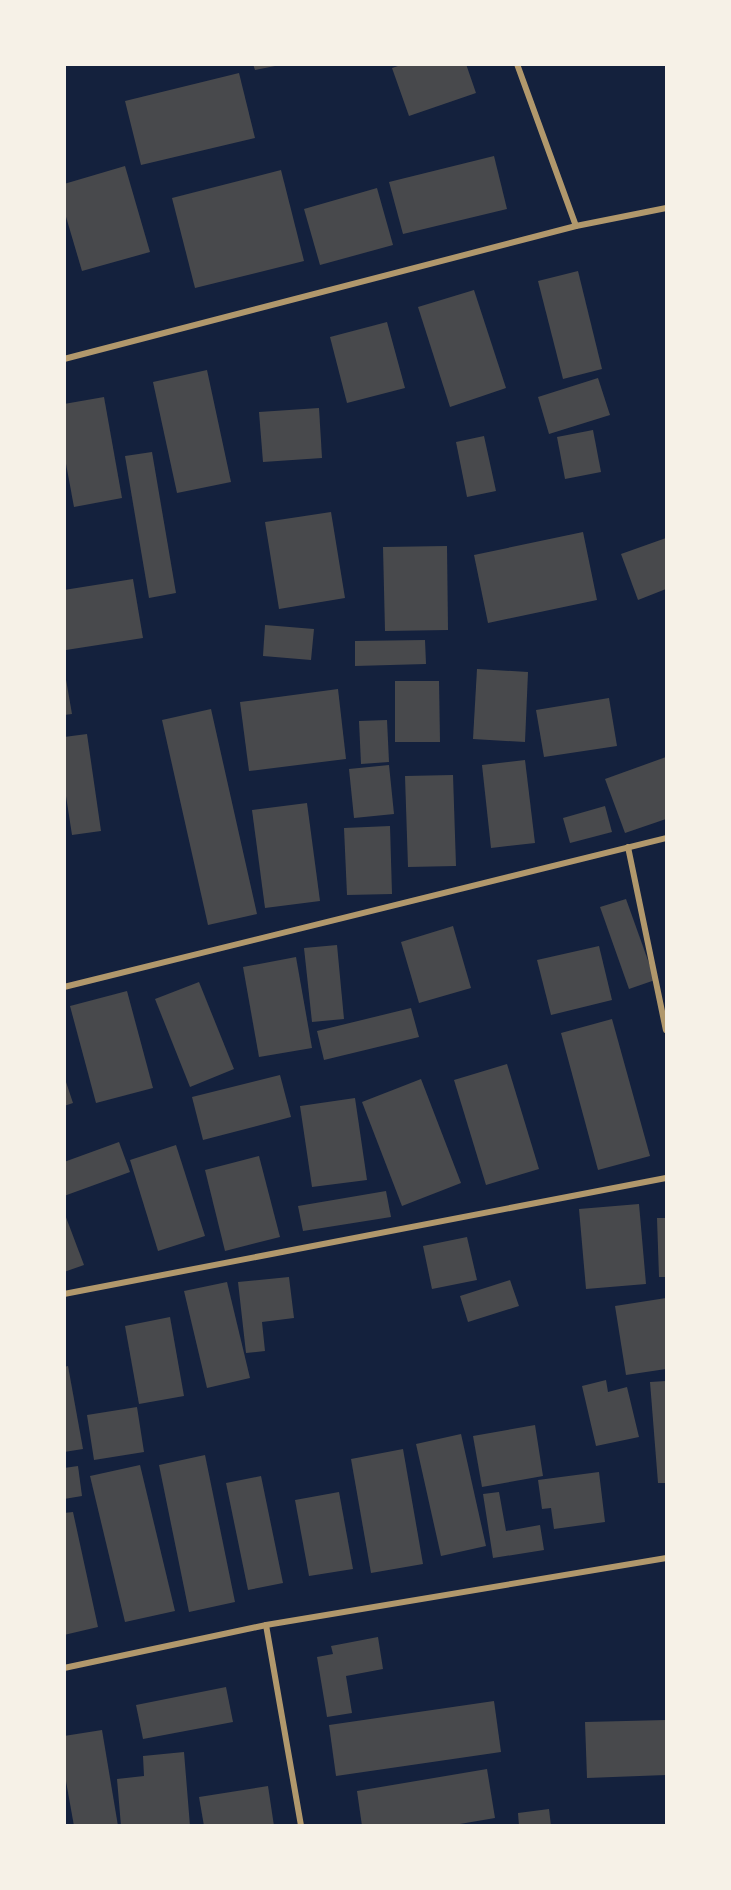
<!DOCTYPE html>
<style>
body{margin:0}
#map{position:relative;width:731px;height:1890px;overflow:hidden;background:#14213d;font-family:"Roboto Serif",serif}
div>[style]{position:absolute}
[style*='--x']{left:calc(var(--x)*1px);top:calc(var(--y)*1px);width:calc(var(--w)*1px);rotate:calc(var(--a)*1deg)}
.building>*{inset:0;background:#48494c}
.minor>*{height:6px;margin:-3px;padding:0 3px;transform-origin:3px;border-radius:3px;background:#b1986c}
span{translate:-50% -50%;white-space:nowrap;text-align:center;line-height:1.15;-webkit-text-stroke:4.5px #f6f1e7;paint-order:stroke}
.frame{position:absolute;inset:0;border:66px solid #f6f1e7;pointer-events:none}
</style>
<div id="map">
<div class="building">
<i style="clip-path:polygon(253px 64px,275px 64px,275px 66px,255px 70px)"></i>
<i style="clip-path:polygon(404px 64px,466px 64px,476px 93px,409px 116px,392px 68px)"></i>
<i style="clip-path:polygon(239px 73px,255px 138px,141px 165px,125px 101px)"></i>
<i style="clip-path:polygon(494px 156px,507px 209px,403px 234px,389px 182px)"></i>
<i style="clip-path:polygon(125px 166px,150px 252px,82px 271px,64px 210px,64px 184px)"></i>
<i style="clip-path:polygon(281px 170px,304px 261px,195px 288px,172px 198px)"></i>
<i style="clip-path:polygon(377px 188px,393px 245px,320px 265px,304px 209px)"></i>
<i style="clip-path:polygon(578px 271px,602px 369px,563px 379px,538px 281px)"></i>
<i style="clip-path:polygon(474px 290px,506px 388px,450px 407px,418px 307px)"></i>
<i style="clip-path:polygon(387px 322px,405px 388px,347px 403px,330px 337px)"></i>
<i style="clip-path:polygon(207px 370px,231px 482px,177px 493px,153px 382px)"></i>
<i style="clip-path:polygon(598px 378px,610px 415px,549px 434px,538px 397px)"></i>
<i style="clip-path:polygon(104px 397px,122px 498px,74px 507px,64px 453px,64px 404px)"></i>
<i style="clip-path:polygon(319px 408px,322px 458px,263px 462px,259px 412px)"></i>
<i style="clip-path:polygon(593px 430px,601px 472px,565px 479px,557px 437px)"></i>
<i style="clip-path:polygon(484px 436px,496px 491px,467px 497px,456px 442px)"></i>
<i style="clip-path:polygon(152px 452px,176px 593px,149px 598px,125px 456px)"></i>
<i style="clip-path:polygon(331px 512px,345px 598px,279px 609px,265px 522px)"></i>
<i style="clip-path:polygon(583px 532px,597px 600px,488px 623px,474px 555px)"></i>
<i style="clip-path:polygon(666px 538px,666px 589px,638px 600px,621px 554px)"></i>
<i style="clip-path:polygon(447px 546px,448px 630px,385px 631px,383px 547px)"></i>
<i style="clip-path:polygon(133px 579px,143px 638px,66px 650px,64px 590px)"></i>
<i style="clip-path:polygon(265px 625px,314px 629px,311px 660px,263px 656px)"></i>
<i style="clip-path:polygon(425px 640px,426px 664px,355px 666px,355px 641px)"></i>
<i style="clip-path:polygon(64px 668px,72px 714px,64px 715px)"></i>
<i style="clip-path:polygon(477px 669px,528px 672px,525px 742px,473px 739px)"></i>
<i style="clip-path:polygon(395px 681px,439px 681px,440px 742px,395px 742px)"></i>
<i style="clip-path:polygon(338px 689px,346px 759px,249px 771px,240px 702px)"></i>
<i style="clip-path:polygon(609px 698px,617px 746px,544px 757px,536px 710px)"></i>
<i style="clip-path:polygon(211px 709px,257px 914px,208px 925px,162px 720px)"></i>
<i style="clip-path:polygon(387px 720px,389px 762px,361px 764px,359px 721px)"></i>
<i style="clip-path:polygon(87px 734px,101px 831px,72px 835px,64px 783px,64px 737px)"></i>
<i style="clip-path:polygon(666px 757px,666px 819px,625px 833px,605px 779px)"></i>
<i style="clip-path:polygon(525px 760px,535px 843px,491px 848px,482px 765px)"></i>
<i style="clip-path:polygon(389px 765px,394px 814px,354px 818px,349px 769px)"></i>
<i style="clip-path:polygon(453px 775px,456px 866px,408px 867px,405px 776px)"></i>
<i style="clip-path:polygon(307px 803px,320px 901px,265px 908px,252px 810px)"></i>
<i style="clip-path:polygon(605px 806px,612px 832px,570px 843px,563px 818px)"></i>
<i style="clip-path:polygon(390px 826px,392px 894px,347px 895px,344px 828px)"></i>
<i style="clip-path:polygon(626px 899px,655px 980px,629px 989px,600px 907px)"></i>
<i style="clip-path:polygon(453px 926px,471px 988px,419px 1003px,401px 942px)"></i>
<i style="clip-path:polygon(337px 945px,344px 1019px,312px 1022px,304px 948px)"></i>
<i style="clip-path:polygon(599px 946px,612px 1000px,551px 1015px,537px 960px)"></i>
<i style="clip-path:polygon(296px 957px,312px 1048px,259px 1057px,243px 967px)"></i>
<i style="clip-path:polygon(199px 982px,234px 1069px,190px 1087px,155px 999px)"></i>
<i style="clip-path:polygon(127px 991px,153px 1088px,96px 1103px,70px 1006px)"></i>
<i style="clip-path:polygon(411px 1008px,419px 1037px,324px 1060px,317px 1031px)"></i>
<i style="clip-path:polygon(612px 1019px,650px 1156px,598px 1170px,561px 1033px)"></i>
<i style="clip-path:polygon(507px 1064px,539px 1169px,486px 1185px,454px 1080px)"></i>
<i style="clip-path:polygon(280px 1075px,291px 1117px,203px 1140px,192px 1097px)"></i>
<i style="clip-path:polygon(64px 1076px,73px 1103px,64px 1106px)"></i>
<i style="clip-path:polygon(421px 1079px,461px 1183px,402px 1206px,362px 1102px)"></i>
<i style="clip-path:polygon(355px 1098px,367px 1180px,312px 1187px,300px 1106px)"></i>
<i style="clip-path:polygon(119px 1142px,130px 1172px,64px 1196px,64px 1162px)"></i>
<i style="clip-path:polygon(176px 1145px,205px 1236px,158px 1251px,130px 1160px)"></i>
<i style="clip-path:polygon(259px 1156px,280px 1237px,225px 1251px,205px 1170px)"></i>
<i style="clip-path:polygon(386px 1191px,391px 1217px,303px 1231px,298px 1206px)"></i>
<i style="clip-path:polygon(639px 1204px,646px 1284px,586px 1289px,579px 1209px)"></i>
<i style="clip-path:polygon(64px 1212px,84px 1265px,64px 1272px)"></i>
<i style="clip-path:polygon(657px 1218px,666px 1218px,666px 1277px,659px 1277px)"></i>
<i style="clip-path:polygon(467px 1237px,477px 1280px,432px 1289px,423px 1246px)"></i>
<i style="clip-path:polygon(289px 1277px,294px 1318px,262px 1322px,265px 1351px,246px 1353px,238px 1282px)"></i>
<i style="clip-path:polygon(510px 1280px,519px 1306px,468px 1322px,460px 1296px)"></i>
<i style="clip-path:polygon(227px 1282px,250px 1378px,207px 1388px,184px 1291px)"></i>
<i style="clip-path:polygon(666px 1298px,666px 1369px,626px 1375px,615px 1306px)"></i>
<i style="clip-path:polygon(170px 1317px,184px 1396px,139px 1404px,125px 1326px)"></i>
<i style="clip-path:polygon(68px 1366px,83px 1449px,64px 1452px,64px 1367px)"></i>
<i style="clip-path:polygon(606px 1380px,608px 1392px,627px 1387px,639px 1437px,596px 1446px,582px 1386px)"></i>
<i style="clip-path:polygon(666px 1381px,666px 1483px,658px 1483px,650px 1382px)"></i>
<i style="clip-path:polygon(137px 1407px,144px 1452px,94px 1460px,87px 1415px)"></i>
<i style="clip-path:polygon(535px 1425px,543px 1476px,482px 1487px,473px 1436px)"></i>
<i style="clip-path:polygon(461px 1434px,486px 1546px,441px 1556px,416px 1444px)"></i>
<i style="clip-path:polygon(403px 1449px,423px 1564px,371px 1573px,351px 1459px)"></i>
<i style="clip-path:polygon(205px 1455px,235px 1602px,189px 1612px,159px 1465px)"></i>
<i style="clip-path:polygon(140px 1465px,175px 1611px,125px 1622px,90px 1476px)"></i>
<i style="clip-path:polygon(78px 1466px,82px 1496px,64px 1499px,64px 1468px)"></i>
<i style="clip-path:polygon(599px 1472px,605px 1522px,554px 1529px,551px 1508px,542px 1509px,538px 1480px)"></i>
<i style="clip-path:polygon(261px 1476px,283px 1583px,248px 1590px,226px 1483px)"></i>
<i style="clip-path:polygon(339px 1492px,353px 1569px,309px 1576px,295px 1500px)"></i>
<i style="clip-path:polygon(499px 1492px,506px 1531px,540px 1525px,544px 1550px,493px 1558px,483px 1494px)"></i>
<i style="clip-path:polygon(73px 1512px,98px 1627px,64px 1635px,64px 1513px)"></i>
<i style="clip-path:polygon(378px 1637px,383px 1669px,346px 1676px,352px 1713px,327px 1717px,317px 1657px,333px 1654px,331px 1646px)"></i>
<i style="clip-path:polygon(226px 1687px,233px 1722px,143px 1739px,136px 1705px)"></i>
<i style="clip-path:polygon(494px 1701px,501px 1752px,336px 1776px,329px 1725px)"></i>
<i style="clip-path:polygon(666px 1720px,666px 1775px,587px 1778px,585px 1722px)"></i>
<i style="clip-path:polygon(102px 1730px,118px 1826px,74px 1826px,64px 1770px,64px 1736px)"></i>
<i style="clip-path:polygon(184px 1752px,190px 1826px,121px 1826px,117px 1779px,144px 1776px,143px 1756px)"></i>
<i style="clip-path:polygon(487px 1769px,495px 1818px,448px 1826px,362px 1826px,357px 1791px)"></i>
<i style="clip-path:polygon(268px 1786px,274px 1826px,204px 1826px,199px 1797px)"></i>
<i style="clip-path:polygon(549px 1809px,551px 1826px,519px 1826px,518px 1813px)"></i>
</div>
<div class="minor">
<i style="--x:517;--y:64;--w:172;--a:70"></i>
<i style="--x:64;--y:359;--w:529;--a:-14.56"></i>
<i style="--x:576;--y:226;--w:92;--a:-11.3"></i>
<i style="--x:628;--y:847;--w:187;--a:78.3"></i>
<i style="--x:64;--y:987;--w:620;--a:-13.9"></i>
<i style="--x:64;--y:1294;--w:613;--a:-10.91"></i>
<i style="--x:266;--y:1625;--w:204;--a:80.1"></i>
<i style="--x:64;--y:1668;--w:207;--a:-12"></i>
<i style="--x:266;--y:1625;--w:406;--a:-9.5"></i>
</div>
<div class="frame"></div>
</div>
